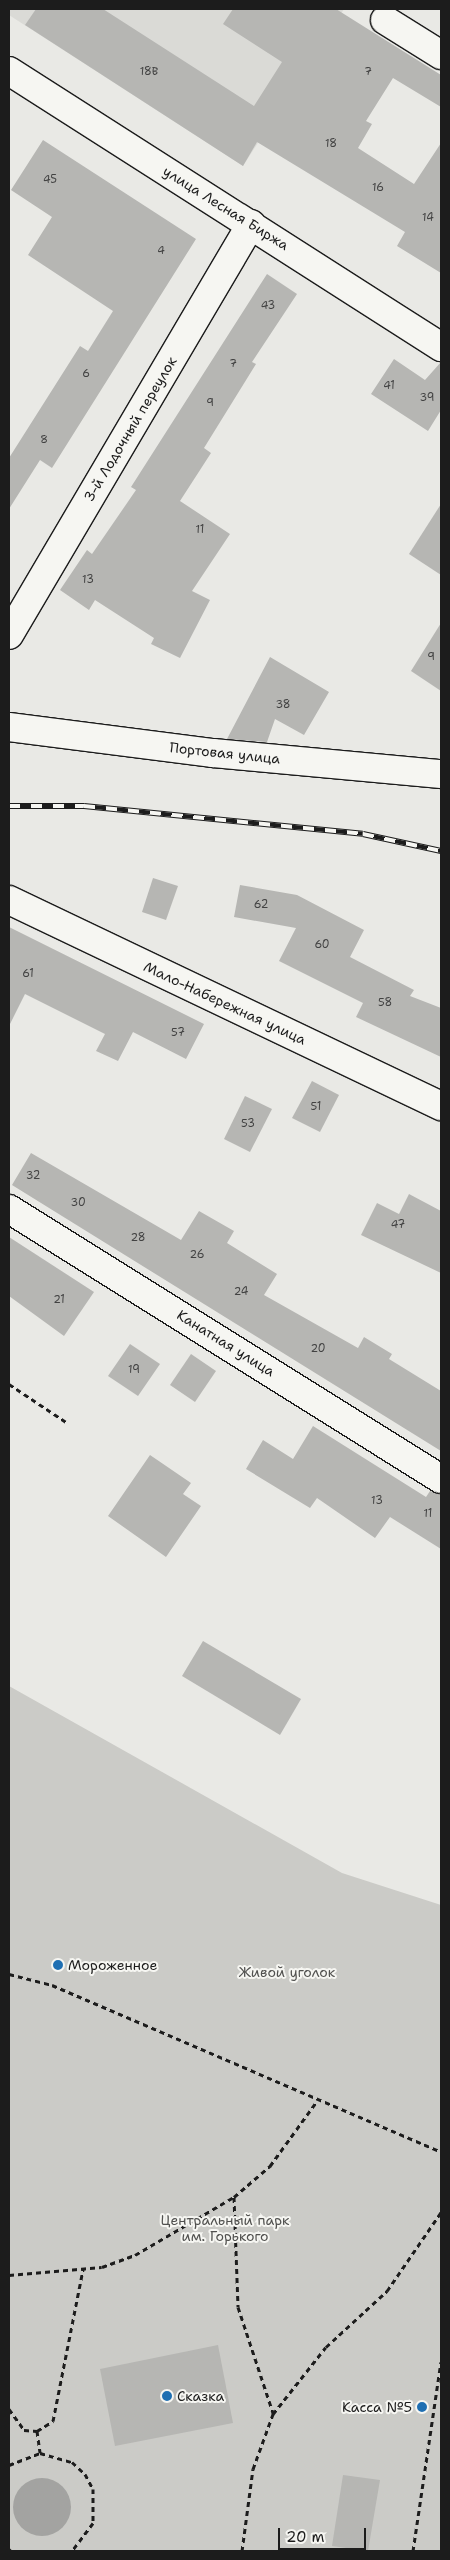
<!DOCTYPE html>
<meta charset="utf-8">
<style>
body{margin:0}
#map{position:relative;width:450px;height:2560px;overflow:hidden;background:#e9e9e5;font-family:"Shantell Sans",sans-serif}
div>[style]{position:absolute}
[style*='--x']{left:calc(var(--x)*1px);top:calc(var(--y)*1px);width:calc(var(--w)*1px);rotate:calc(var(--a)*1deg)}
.built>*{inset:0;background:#dadad6}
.green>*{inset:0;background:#cbcbc7}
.water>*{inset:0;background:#a3a3a1}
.round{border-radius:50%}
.building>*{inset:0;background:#b6b6b3}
.path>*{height:3px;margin-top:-1.5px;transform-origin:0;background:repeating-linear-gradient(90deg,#1c1c1c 0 5px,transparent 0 9px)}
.roads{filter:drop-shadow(1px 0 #1c1c1c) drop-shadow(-1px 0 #1c1c1c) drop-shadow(0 1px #1c1c1c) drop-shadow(0 -1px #1c1c1c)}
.street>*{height:28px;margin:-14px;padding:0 14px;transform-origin:14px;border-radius:14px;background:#f6f6f2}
.rail>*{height:5.5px;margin-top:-2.75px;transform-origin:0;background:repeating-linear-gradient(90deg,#f6f6f2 0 11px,#1c1c1c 0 22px);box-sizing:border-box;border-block:1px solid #1c1c1c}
.dots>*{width:14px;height:14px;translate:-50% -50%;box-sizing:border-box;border:2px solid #f6f6f2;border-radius:50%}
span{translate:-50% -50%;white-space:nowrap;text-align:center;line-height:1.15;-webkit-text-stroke:4px #f6f6f2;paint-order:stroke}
.number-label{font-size:11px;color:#424242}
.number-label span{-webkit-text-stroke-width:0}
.street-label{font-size:14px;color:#1c1c1c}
.poi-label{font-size:14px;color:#1c1c1c}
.left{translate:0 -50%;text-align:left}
.right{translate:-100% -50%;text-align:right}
.park-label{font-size:14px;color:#51514f}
.frame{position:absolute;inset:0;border:10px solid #1c1c1c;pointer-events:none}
.scale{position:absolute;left:278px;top:2528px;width:88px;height:22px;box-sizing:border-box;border:2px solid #1c1c1c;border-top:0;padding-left:6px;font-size:15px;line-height:18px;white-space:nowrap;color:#1c1c1c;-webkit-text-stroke:4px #f6f6f2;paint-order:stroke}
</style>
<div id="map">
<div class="built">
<i style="clip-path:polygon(9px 9px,344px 9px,243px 166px,9px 15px)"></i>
</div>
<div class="green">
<i style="clip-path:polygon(9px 1686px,342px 1873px,441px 1905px,441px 2551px,9px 2551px)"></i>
</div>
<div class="water">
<i class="round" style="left:13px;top:2478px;width:58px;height:58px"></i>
</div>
<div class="building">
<i style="clip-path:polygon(36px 9px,103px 9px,254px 106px,282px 62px,223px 24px,233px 9px,336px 9px,441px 75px,441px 107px,393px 78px,366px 121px,372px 124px,358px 148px,414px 184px,441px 143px,441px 273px,397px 246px,405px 232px,257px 142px,243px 166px,25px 25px)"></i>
<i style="clip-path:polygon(43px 140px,196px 239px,52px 468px,40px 460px,9px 509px,9px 458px,80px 346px,88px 351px,113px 311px,28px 255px,52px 217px,11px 190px)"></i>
<i style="clip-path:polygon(267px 274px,297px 294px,252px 362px,256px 364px,204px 448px,211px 453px,180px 501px,230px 534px,192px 591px,210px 600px,180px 658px,151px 644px,154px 638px,95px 600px,89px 610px,60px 590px,87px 550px,92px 554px,136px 490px,131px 487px)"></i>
<i style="clip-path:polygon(394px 359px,425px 380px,441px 362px,441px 410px,428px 431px,371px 394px)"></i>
<i style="clip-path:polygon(441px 504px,441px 575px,409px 554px)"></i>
<i style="clip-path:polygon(441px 623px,441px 691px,411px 671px)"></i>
<i style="clip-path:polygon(270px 657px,329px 692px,304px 735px,275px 719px,267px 742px,227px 739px)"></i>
<i style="clip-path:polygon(153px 878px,178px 886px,166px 920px,142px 912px)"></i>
<i style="clip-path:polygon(240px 885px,297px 895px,364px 930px,350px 957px,414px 990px,410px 996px,441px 1008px,441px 1057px,356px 1017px,363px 1003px,279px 961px,296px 928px,234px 917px)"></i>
<i style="clip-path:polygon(9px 927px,204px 1024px,186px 1059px,133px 1032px,118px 1061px,96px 1051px,105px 1034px,25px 994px,9px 1026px)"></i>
<i style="clip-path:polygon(312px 1081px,339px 1095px,320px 1132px,292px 1118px)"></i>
<i style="clip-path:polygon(245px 1096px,272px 1109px,250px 1152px,224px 1139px)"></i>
<i style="clip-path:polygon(31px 1153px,181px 1240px,199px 1211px,234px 1231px,227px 1243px,277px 1274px,264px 1295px,358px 1348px,364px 1337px,392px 1354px,389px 1359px,441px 1391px,441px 1451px,12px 1185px)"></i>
<i style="clip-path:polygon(409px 1194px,441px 1211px,441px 1273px,361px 1235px,377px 1203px,399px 1214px)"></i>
<i style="clip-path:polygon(9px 1237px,94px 1292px,64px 1336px,9px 1296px)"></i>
<i style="clip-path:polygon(130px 1344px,160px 1364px,138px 1396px,108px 1376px)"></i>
<i style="clip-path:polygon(191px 1354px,216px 1371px,195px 1402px,170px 1385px)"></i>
<i style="clip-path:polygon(313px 1426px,426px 1497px,430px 1491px,441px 1494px,441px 1549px,390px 1517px,375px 1538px,317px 1498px,310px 1508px,246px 1469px,263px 1440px,293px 1459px)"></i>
<i style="clip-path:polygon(150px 1455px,191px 1483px,183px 1494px,201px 1506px,166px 1557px,108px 1516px)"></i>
<i style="clip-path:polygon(203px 1641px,301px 1699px,280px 1735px,182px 1676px)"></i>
<i style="clip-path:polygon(218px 2345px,233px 2423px,115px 2446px,100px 2369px)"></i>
<i style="clip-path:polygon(343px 2475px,380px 2480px,368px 2551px,332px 2546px)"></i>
</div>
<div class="path">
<i style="--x:9;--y:1384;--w:69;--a:33.7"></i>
<i style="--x:9;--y:1974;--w:44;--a:14.3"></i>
<i style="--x:52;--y:1985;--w:423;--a:23.2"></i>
<i style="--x:234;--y:2197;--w:110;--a:87.9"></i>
<i style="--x:238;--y:2307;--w:112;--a:71.7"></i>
<i style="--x:9;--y:2275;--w:93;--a:-4.9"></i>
<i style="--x:102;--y:2267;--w:35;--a:-20"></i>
<i style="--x:135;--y:2255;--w:115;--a:-30.4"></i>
<i style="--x:234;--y:2197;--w:48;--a:-40.7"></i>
<i style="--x:270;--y:2166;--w:80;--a:-54.1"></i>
<i style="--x:9;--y:2409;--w:26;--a:54"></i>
<i style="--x:24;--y:2430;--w:13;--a:4"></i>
<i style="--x:37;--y:2431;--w:19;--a:-32"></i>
<i style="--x:53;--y:2421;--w:155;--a:-78.8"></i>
<i style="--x:37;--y:2431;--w:22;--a:82"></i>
<i style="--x:9;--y:2465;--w:33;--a:-21"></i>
<i style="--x:40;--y:2453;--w:33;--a:16"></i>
<i style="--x:72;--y:2462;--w:18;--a:43"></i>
<i style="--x:85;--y:2474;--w:17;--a:62"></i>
<i style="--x:93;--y:2489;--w:34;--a:90"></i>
<i style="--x:93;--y:2523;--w:35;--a:127"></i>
<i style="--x:9;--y:2549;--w:3;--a:45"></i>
<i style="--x:242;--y:2551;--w:83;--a:-82.4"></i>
<i style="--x:253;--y:2469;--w:59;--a:-70"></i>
<i style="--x:273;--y:2414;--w:85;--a:-51.7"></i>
<i style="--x:326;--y:2347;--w:83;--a:-42.6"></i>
<i style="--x:387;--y:2291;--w:96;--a:-55.6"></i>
<i style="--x:413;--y:2551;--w:191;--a:-81.6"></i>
</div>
<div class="roads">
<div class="street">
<i style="--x:385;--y:20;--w:66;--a:32"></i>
<i style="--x:9;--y:71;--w:513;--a:32.57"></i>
<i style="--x:9;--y:635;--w:477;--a:-59.5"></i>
<i style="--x:9;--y:727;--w:206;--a:7.3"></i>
<i style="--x:213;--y:753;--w:229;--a:5.3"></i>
<i style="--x:9;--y:900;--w:479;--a:25.5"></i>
<i style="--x:9;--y:1209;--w:509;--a:32.01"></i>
</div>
</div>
<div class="rail">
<i style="--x:9;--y:806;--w:75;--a:0"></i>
<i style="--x:84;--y:806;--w:280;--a:5.7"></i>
<i style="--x:363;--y:834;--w:80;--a:12.3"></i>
</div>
<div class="dots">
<i style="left:58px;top:1965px;background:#1f6fb2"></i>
<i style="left:167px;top:2396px;background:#1f6fb2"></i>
<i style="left:422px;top:2407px;background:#1f6fb2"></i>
</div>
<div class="number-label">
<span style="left:149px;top:72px">18В</span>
<span style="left:368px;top:72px">7</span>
<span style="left:331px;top:144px">18</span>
<span style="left:50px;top:180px">45</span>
<span style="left:378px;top:188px">16</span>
<span style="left:428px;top:218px">14</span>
<span style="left:161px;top:251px">4</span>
<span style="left:268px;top:306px">43</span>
<span style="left:233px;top:364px">7</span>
<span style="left:86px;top:374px">6</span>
<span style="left:389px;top:386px">41</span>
<span style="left:427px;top:398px">39</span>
<span style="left:210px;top:403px">9</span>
<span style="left:44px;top:440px">8</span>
<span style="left:200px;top:530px">11</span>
<span style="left:88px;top:580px">13</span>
<span style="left:431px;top:657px">9</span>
<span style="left:283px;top:705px">38</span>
<span style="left:261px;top:905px">62</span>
<span style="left:322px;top:945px">60</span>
<span style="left:28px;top:974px">61</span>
<span style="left:385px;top:1003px">58</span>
<span style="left:178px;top:1033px">57</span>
<span style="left:316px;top:1107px">51</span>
<span style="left:248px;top:1124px">53</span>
<span style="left:33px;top:1176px">32</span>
<span style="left:78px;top:1203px">30</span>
<span style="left:398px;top:1225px">47</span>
<span style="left:138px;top:1238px">28</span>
<span style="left:197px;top:1255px">26</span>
<span style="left:241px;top:1292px">24</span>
<span style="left:59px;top:1300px">21</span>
<span style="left:318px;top:1349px">20</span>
<span style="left:134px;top:1370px">19</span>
<span style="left:377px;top:1501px">13</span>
<span style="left:428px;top:1514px">11</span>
</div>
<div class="street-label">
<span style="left:226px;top:208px;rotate:32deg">улица Лесная Биржа</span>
<span style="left:130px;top:429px;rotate:-59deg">3-й Лодочный переулок</span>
<span style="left:225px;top:753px;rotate:6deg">Портовая улица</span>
<span style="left:225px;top:1003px;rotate:25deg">Мало-Набережная улица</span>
<span style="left:226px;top:1343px;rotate:32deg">Канатная улица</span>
</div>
<div class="poi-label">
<span class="left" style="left:68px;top:1965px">Мороженное</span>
<span class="left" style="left:177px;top:2396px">Сказка</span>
<span class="right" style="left:412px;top:2407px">Касса №5</span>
</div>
<div class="park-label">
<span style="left:287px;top:1972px">Живой уголок</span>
<span style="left:225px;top:2228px">Центральный парк<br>им. Горького</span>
</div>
<div class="frame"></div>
<div class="scale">20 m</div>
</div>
